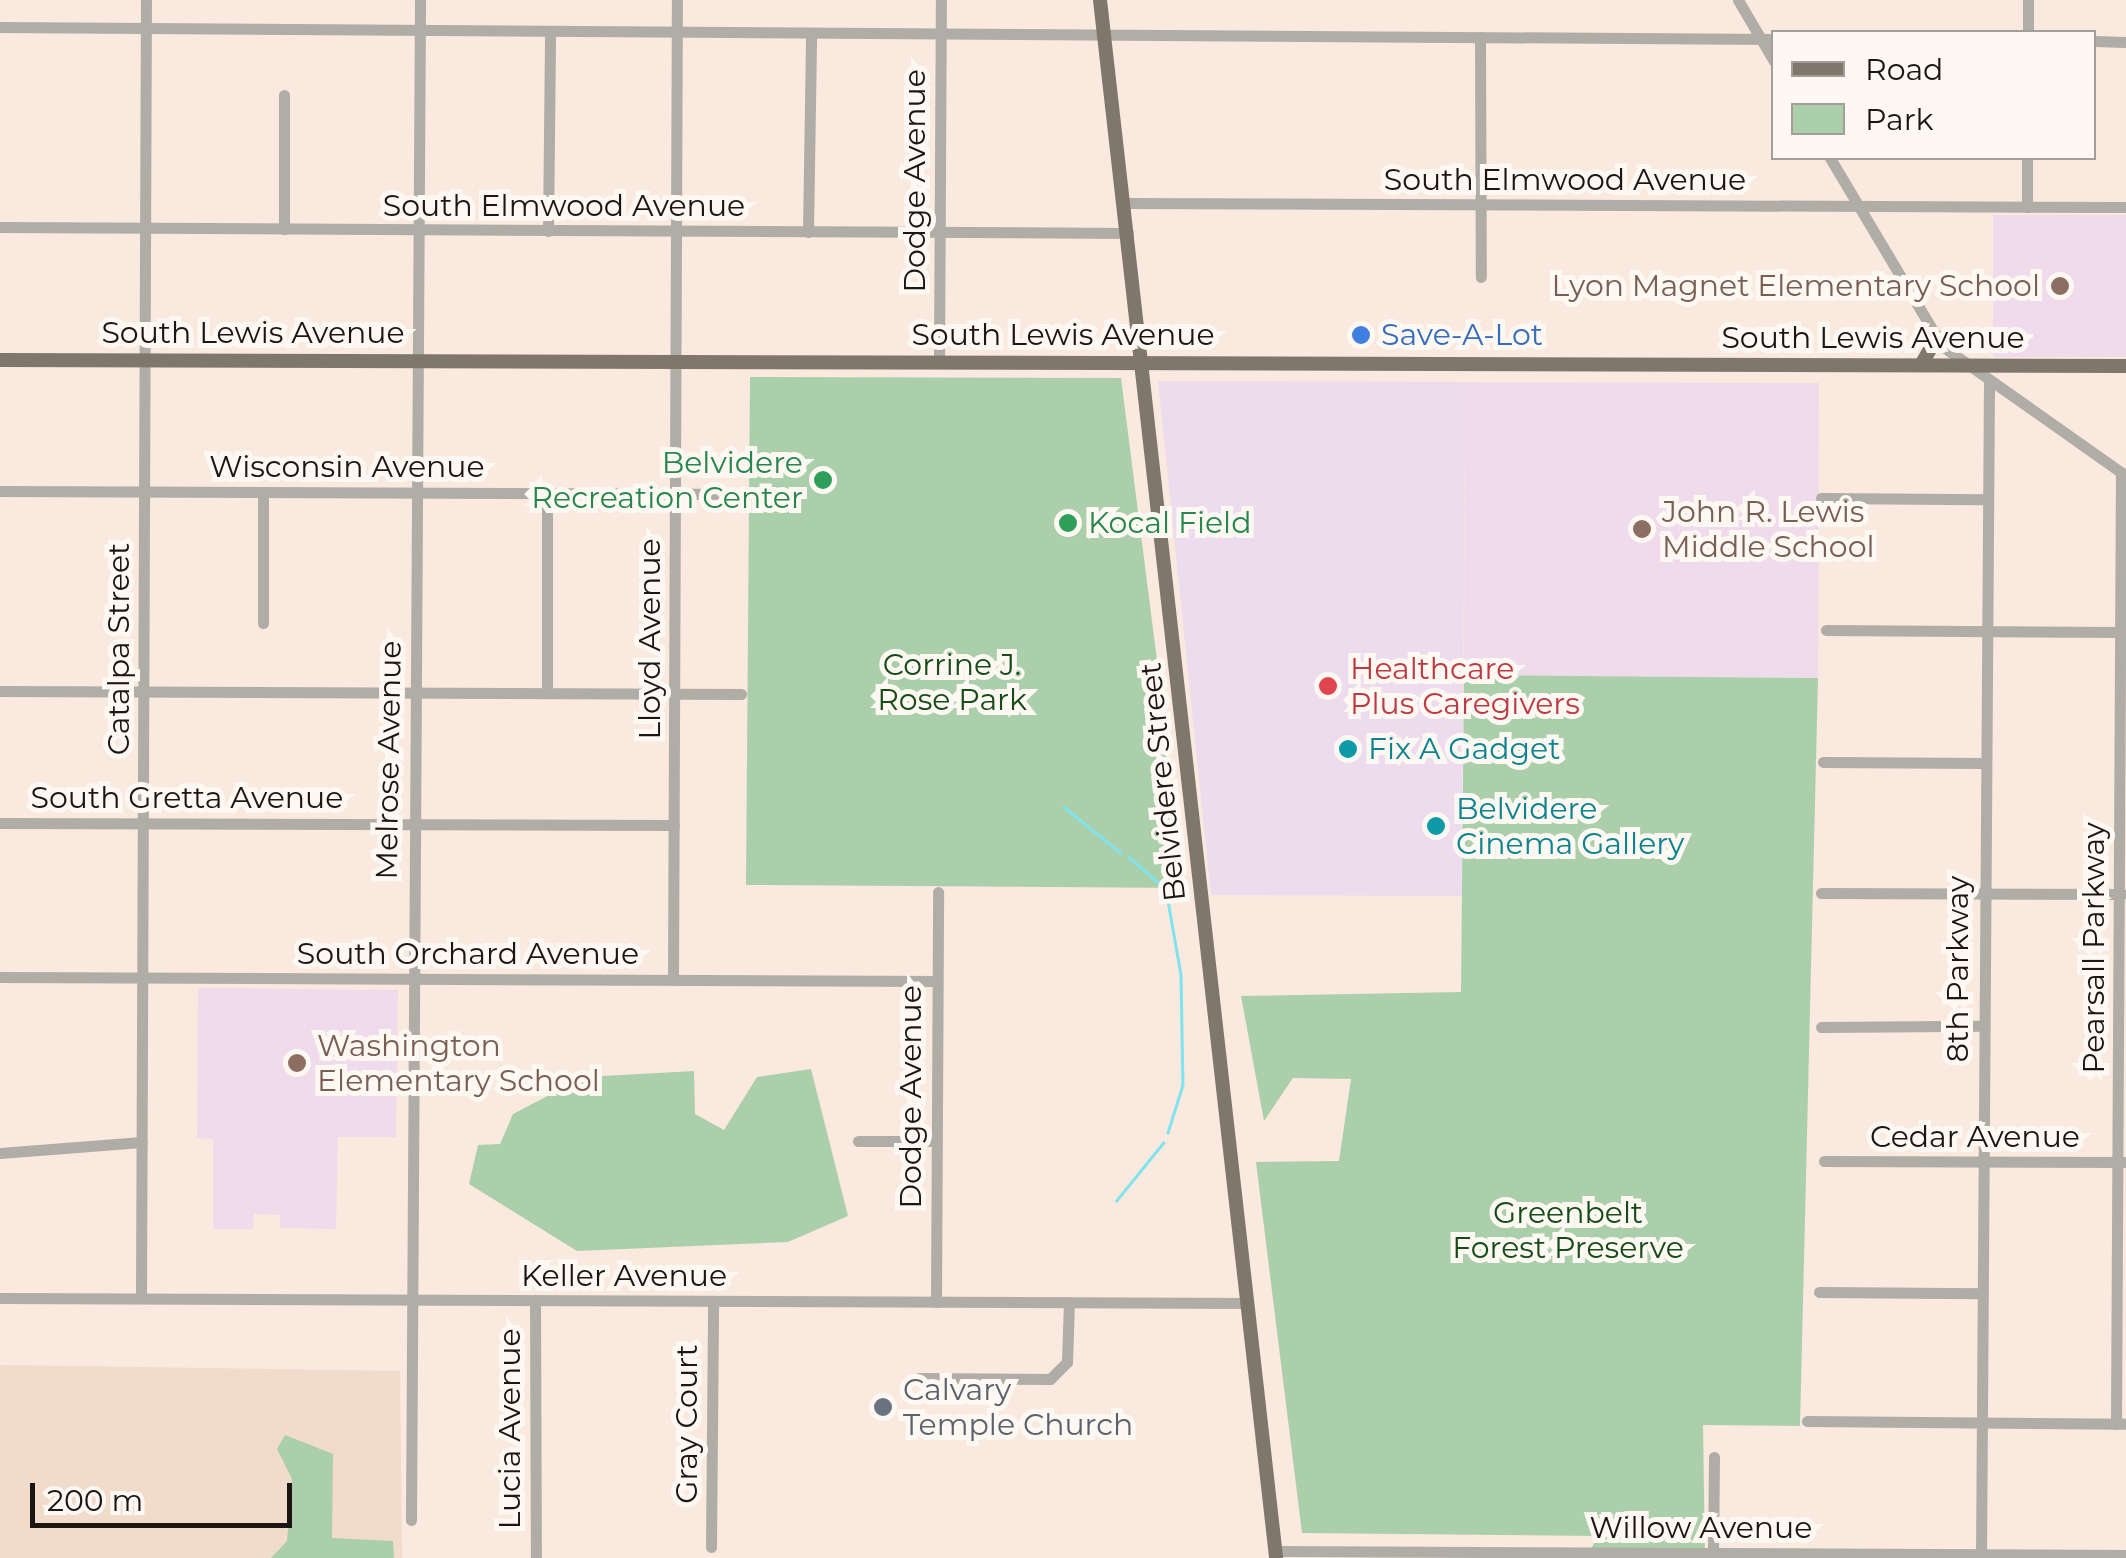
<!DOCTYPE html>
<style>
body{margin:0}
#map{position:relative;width:2126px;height:1558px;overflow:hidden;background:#f9e9de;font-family:Montserrat,sans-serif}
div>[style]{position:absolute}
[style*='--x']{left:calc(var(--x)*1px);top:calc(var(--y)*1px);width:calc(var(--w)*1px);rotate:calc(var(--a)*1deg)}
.commercial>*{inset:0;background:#eddced}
.built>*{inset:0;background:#f1dbcb}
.education>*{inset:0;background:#efdbeb}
.green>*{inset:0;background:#accfab}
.stream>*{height:2.5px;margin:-1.25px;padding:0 1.25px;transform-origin:1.25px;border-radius:1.25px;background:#7fe4ee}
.minor>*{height:11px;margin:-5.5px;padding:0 5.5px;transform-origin:5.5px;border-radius:5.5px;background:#b0aca6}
.major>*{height:14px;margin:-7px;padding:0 7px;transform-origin:7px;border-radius:7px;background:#7f776c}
.dots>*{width:28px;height:28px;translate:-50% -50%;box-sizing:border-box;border:5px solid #fef8f3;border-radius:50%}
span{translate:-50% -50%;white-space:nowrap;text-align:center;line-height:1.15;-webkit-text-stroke:10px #fef8f3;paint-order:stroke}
.street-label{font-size:30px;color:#1b1612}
.education-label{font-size:30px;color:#785e54}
.right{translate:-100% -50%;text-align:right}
.left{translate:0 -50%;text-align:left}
.shop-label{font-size:30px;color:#366cbe}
.leisure-label{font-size:30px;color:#27864d}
.park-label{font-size:30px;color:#154c18}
.health-label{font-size:30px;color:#be3a42}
.culture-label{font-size:30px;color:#0d838f}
.worship-label{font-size:30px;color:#5b616d}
.legend{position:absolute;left:1771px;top:30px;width:325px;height:130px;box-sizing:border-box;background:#fef8f3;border:2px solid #a39e99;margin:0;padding:12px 18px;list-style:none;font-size:30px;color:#1b1612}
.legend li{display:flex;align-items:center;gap:20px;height:50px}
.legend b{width:50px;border:2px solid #a39e99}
.scale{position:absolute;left:30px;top:1483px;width:262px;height:45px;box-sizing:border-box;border:5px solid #1b1612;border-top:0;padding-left:12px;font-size:30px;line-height:35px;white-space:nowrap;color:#1b1612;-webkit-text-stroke:8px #fef8f3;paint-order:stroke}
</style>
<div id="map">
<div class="commercial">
<i style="clip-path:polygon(1158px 381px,1465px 382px,1462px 896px,1211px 895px)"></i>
</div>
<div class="built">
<i style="clip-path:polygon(0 1365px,400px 1371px,402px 1558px,0 1558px)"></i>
</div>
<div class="education">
<i style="clip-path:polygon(1993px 215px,2126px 215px,2126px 357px,1993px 357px)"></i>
<i style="clip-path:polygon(1465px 382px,1819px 383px,1818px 678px,1464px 675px)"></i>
<i style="clip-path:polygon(198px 988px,398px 990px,396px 1137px,338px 1137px,336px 1229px,280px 1228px,280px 1215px,254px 1214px,253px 1229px,213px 1229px,213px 1139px,197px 1138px)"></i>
</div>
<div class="green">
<i style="clip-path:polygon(750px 377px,1121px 378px,1186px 888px,746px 885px)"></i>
<i style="clip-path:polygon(1464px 675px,1818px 678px,1800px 1426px,1703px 1425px,1705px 1558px,1586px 1558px,1598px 1536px,1302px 1533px,1256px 1162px,1339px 1161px,1351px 1079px,1293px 1078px,1264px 1121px,1241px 996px,1461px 992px)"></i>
<i style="clip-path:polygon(811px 1069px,848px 1216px,788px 1242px,577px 1251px,469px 1184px,478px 1145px,500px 1144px,513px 1114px,584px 1077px,694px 1071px,695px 1114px,724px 1130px,757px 1077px)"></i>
<i style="clip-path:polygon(285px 1435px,333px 1454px,332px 1538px,393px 1541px,394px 1558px,271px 1558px,287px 1541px,292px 1479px,277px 1449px)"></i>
</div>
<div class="stream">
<i style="--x:1064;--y:807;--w:73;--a:38.9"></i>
<i style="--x:1129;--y:857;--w:49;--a:40.9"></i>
<i style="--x:1166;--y:889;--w:87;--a:80.1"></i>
<i style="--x:1181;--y:975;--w:110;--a:89"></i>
<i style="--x:1183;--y:1085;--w:50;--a:107.4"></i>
<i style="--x:1116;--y:1201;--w:75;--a:-51"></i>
</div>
<div class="minor">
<i style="--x:1738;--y:0;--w:71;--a:59.5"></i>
<i style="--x:0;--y:27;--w:1774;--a:0.39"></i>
<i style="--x:2028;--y:32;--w:32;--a:-90"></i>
<i style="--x:1480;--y:37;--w:240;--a:89.8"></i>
<i style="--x:2094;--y:41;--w:32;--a:2"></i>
<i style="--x:1830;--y:158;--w:219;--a:59.2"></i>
<i style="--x:1942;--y:346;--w:225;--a:35.2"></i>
<i style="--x:1125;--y:203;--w:1001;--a:0.23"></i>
<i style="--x:2027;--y:207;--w:49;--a:-90"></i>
<i style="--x:0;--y:227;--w:1128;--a:0.3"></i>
<i style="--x:284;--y:229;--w:134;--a:-90"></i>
<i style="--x:548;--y:231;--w:200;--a:-89.4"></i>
<i style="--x:808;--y:232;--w:199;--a:-89.1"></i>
<i style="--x:939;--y:362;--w:362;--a:-89.7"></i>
<i style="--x:0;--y:491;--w:753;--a:0.23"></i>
<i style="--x:547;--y:492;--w:201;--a:90"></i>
<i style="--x:1821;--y:498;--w:163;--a:0.4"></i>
<i style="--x:263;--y:623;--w:131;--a:-90"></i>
<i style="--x:1826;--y:630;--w:294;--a:0.4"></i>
<i style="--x:0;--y:691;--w:741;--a:0.23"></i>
<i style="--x:1823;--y:762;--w:161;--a:0.4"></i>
<i style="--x:0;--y:823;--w:674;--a:0.17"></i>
<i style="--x:1821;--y:893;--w:301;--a:0.2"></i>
<i style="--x:0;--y:977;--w:937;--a:0.24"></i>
<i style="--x:673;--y:979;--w:979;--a:-89.77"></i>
<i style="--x:1821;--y:1027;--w:162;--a:-0.4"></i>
<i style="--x:858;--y:1141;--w:77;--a:0"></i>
<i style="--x:0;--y:1153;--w:142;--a:-4.4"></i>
<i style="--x:1824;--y:1161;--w:302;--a:0.2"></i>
<i style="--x:1819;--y:1292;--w:163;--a:0.4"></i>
<i style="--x:0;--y:1298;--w:1247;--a:0.23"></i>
<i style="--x:141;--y:1298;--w:1298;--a:-89.78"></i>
<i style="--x:535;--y:1300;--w:258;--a:89.8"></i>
<i style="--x:936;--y:1302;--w:410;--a:-89.7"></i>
<i style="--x:919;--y:1378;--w:131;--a:0.4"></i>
<i style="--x:1050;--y:1379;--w:24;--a:-45"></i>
<i style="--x:1067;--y:1362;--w:60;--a:-88.1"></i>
<i style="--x:1807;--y:1421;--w:319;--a:0.5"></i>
<i style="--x:2116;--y:1424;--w:952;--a:-89.7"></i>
<i style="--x:411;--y:1520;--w:1520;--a:-89.66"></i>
<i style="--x:711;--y:1547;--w:246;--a:-89.5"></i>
<i style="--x:1276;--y:1551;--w:850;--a:0.27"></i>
<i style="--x:1713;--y:1553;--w:96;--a:-89.4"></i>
<i style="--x:1981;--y:1558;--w:1177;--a:-89.61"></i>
</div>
<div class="major">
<i style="--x:1100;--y:0;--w:1568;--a:83.55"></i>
<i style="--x:0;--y:360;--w:2126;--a:0.16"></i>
<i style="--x:1921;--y:365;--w:32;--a:-60"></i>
</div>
<div class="dots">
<i style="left:2060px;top:286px;background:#8d6e63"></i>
<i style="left:1361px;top:335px;background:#3f7fe0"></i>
<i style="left:823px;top:480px;background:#2e9e5b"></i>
<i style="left:1068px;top:523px;background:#2e9e5b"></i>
<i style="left:1642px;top:529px;background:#8d6e63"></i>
<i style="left:1328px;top:686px;background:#e0444e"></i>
<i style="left:1348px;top:749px;background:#0f9aa8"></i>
<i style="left:1436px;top:826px;background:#0f9aa8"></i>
<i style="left:297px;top:1063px;background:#8d6e63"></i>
<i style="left:883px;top:1407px;background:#6b7280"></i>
</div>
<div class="street-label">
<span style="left:1565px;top:180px">South Elmwood Avenue</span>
<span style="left:915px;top:181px;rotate:-90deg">Dodge Avenue</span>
<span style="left:564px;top:206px">South Elmwood Avenue</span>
<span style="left:253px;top:333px">South Lewis Avenue</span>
<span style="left:1063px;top:335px">South Lewis Avenue</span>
<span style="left:1873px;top:338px">South Lewis Avenue</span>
<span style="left:347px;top:467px">Wisconsin Avenue</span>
<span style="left:650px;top:639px;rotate:-90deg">Lloyd Avenue</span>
<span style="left:119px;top:649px;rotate:-90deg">Catalpa Street</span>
<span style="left:389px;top:760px;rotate:-89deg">Melrose Avenue</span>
<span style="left:1163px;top:782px;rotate:-96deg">Belvidere Street</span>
<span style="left:187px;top:798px">South Gretta Avenue</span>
<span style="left:2094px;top:948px;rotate:-90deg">Pearsall Parkway</span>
<span style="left:468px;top:954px">South Orchard Avenue</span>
<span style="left:1958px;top:969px;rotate:-90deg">8th Parkway</span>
<span style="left:911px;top:1097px;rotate:-90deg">Dodge Avenue</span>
<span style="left:1975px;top:1137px">Cedar Avenue</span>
<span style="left:624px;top:1276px">Keller Avenue</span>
<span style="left:687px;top:1424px;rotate:-90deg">Gray Court</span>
<span style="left:510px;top:1429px;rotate:-90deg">Lucia Avenue</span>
<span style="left:1701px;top:1528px">Willow Avenue</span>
</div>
<div class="education-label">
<span class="right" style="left:2040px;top:286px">Lyon Magnet Elementary School</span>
<span class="left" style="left:1662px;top:529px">John R. Lewis<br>Middle School</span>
<span class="left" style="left:317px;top:1063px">Washington<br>Elementary School</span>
</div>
<div class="shop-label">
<span class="left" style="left:1381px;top:335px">Save-A-Lot</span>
</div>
<div class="leisure-label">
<span class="right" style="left:803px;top:480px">Belvidere<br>Recreation Center</span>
<span class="left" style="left:1088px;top:523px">Kocal Field</span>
</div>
<div class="park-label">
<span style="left:952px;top:682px">Corrine J.<br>Rose Park</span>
<span style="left:1568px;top:1230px">Greenbelt<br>Forest Preserve</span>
</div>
<div class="health-label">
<span class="left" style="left:1350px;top:686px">Healthcare<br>Plus Caregivers</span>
</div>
<div class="culture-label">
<span class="left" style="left:1368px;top:749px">Fix A Gadget</span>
<span class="left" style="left:1456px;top:826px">Belvidere<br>Cinema Gallery</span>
</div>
<div class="worship-label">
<span class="left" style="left:903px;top:1407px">Calvary<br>Temple Church</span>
</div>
<ul class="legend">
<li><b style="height:12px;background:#7f776c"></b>Road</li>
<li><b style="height:28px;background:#accfab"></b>Park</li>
</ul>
<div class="scale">200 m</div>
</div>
